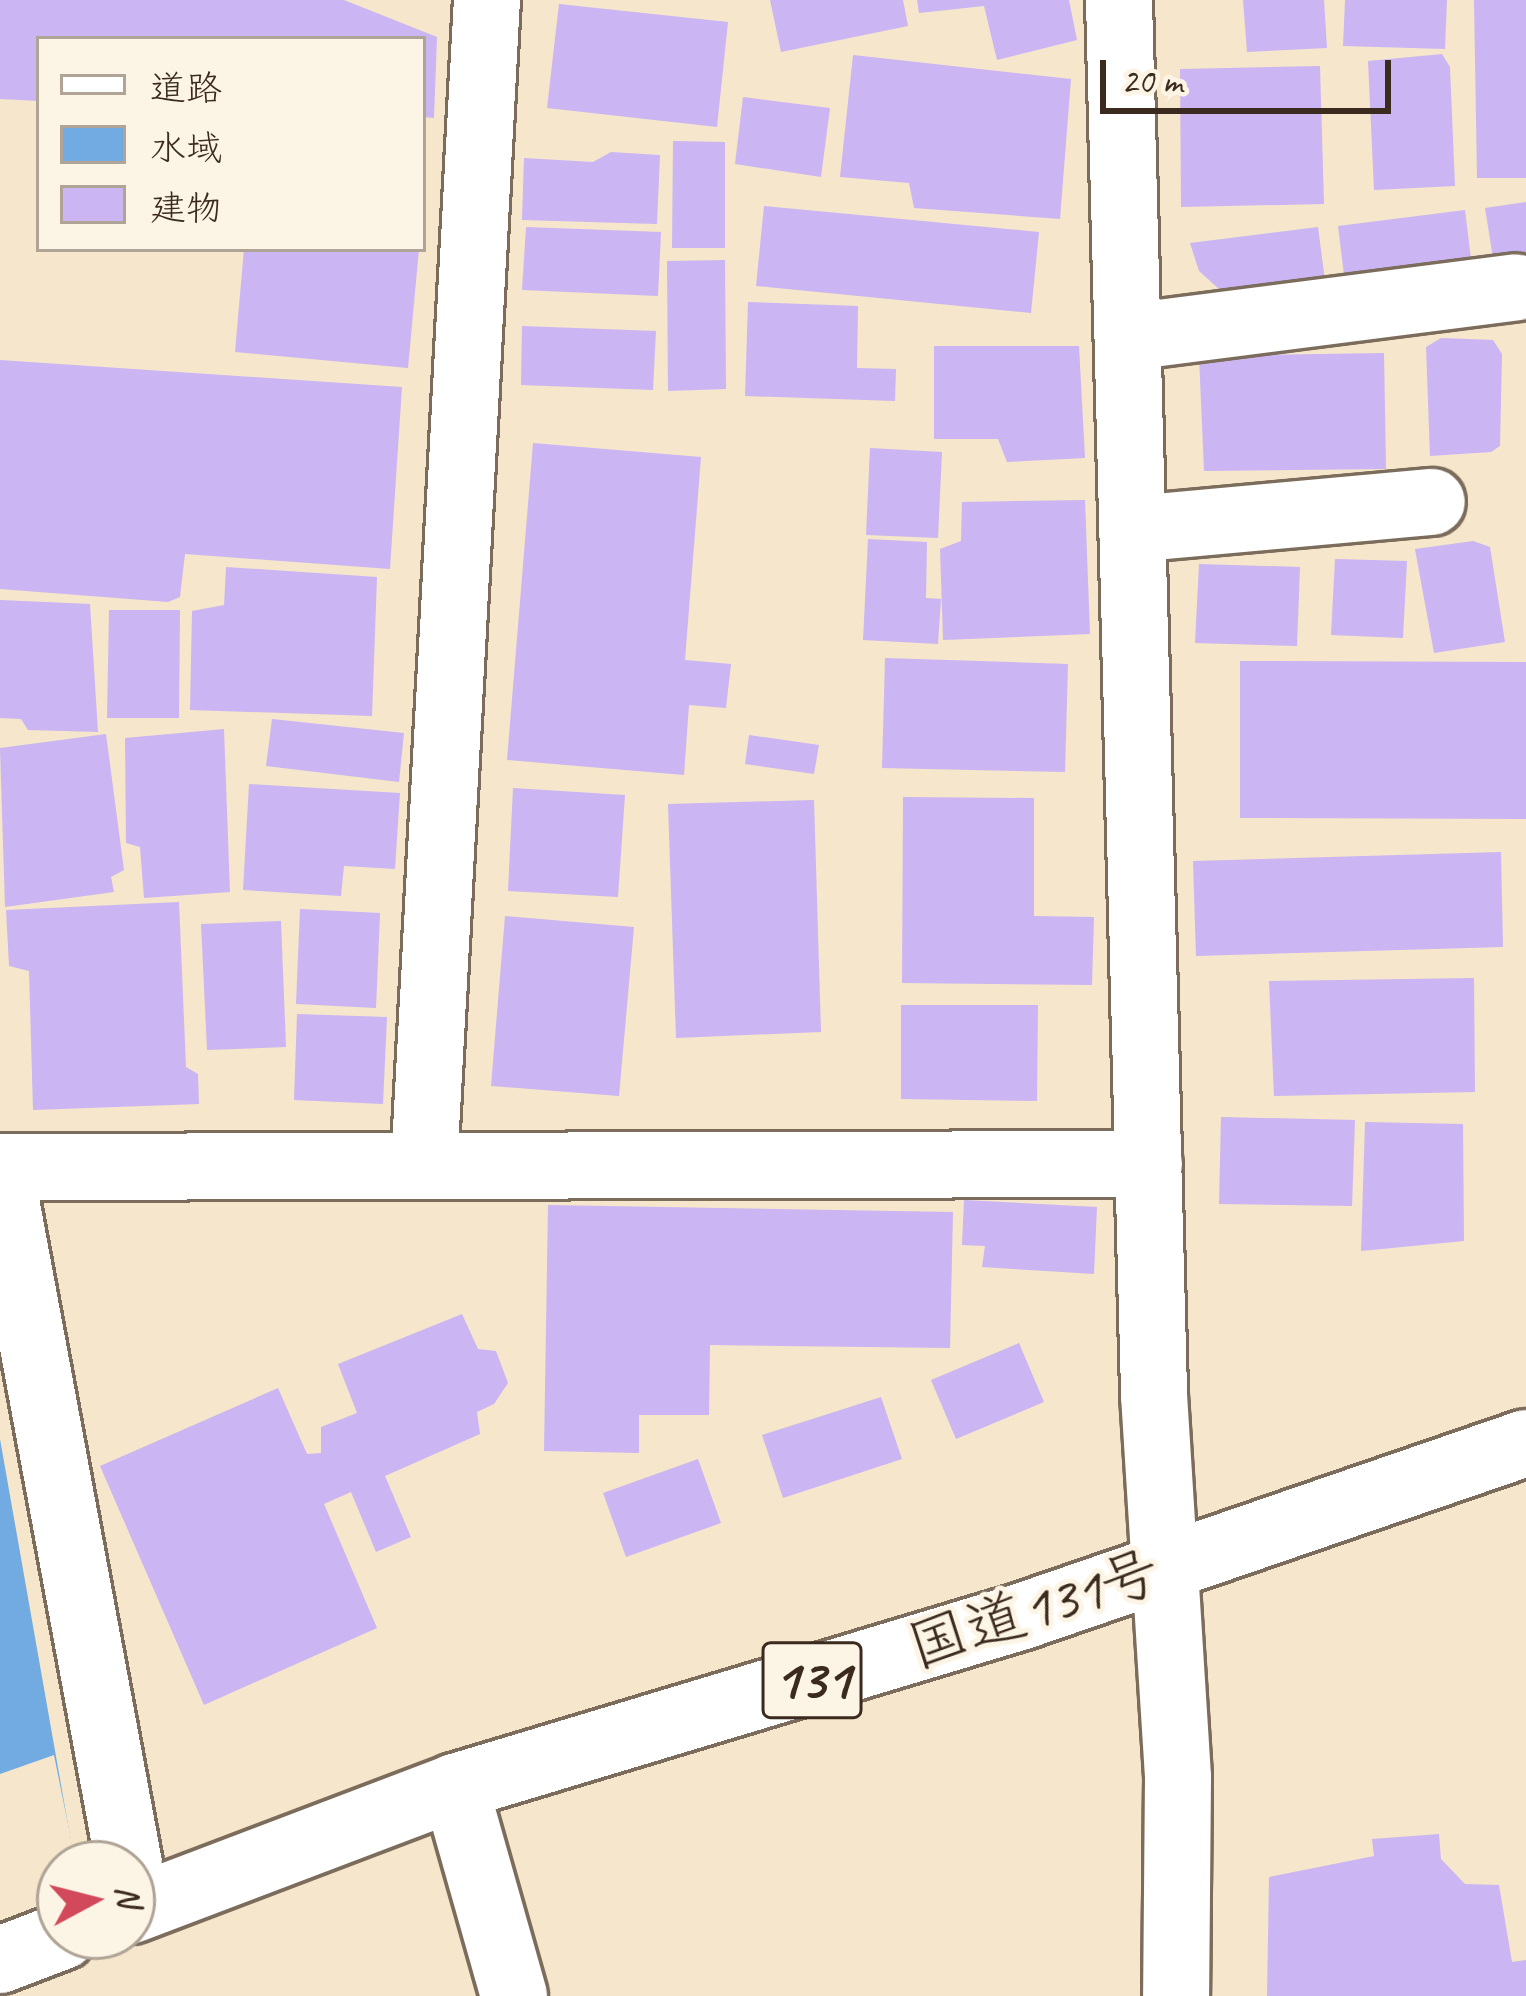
<!DOCTYPE html>
<meta charset="utf-8">
<style>
body{margin:0}
#map{position:relative;width:1526px;height:1996px;overflow:hidden;background:#f5e6cc;font-family:Caveat,"Klee One",sans-serif}
div>[style]{position:absolute}
[style*='--x']{left:calc(var(--x)*1px);top:calc(var(--y)*1px);width:calc(var(--w)*1px);rotate:calc(var(--a)*1deg)}
.water>*{inset:0;background:#71abe1}
.pier>*{inset:0;background:#f5e6cc}
.building>*{inset:0;background:#cbb5f2}
.roads{filter:drop-shadow(3px 0 #7c6c5b) drop-shadow(-3px 0 #7c6c5b) drop-shadow(0 3px #7c6c5b) drop-shadow(0 -3px #7c6c5b)}
.minor>*{height:66px;margin:-33px;padding:0 33px;transform-origin:33px;border-radius:33px;background:#fff}
.highway>*{height:66px;margin:-33px;padding:0 33px;transform-origin:33px;border-radius:33px;background:#fff}
span{translate:-50% -50%;white-space:nowrap;text-align:center;line-height:1.15;-webkit-text-stroke:10px #fcf5e5;paint-order:stroke}
.shield-label span{padding:3px 9px;background:#fcf5e5;border:3px solid;border-radius:9px;-webkit-text-stroke-width:0}
.shield-label{font-size:57px;color:#3b2a1e;font-weight:700}
.street-label{font-size:60px;color:#3b2a1e}
.legend{position:absolute;left:36px;top:36px;width:390px;height:216px;box-sizing:border-box;background:#fcf5e5;border:3px solid #afa495;margin:0;padding:15px 21px;list-style:none;font-size:36px;color:#3b2a1e}
.legend li{display:flex;align-items:center;gap:24px;height:60px}
.legend b{width:60px;border:3px solid #afa495}
.north{position:absolute;left:36px;top:1840px;width:120px;height:120px;box-sizing:border-box;background:#fcf5e5;border:3px solid #afa495;border-radius:50%;rotate:83deg;font-size:33px;font-weight:700;line-height:48px;text-align:center;color:#3b2a1e}
.north::after{content:'';display:block;margin:auto;width:42px;height:54px;background:#d1495b;clip-path:polygon(50% 0,100% 100%,50% 72%,0 100%)}
.scale{position:absolute;left:1100px;top:60px;width:291px;height:54px;box-sizing:border-box;border:6px solid #3b2a1e;border-top:0;padding-left:15px;font-size:36px;line-height:42px;white-space:nowrap;color:#3b2a1e;-webkit-text-stroke:9px #fcf5e5;paint-order:stroke}
</style>
<div id="map">
<div class="water">
<i style="clip-path:polygon(0 1439px,75px 1864px,60px 1864px,0 1996px)"></i>
</div>
<div class="pier">
<i style="clip-path:polygon(54px 1755px,76px 1864px,60px 1864px,60px 1936px,90px 1936px,101px 1996px,0 1996px,0 1774px)"></i>
</div>
<div class="building">
<i style="clip-path:polygon(0 0,344px 0,437px 37px,434px 118px,423px 117px,423px 39px,39px 39px,39px 101px,0 99px)"></i>
<i style="clip-path:polygon(770px 0,903px 0,908px 26px,781px 52px)"></i>
<i style="clip-path:polygon(917px 0,1069px 0,1077px 40px,997px 60px,984px 6px,919px 13px)"></i>
<i style="clip-path:polygon(1243px 0,1324px 0,1327px 48px,1247px 52px)"></i>
<i style="clip-path:polygon(1345px 0,1447px 0,1445px 49px,1343px 46px)"></i>
<i style="clip-path:polygon(1474px 0,1526px 0,1526px 178px,1477px 178px)"></i>
<i style="clip-path:polygon(559px 4px,728px 22px,717px 127px,547px 108px)"></i>
<i style="clip-path:polygon(1442px 54px,1450px 67px,1455px 186px,1374px 190px,1368px 61px)"></i>
<i style="clip-path:polygon(853px 55px,1071px 79px,1060px 219px,914px 208px,909px 183px,840px 177px)"></i>
<i style="clip-path:polygon(1320px 66px,1324px 204px,1181px 207px,1180px 69px)"></i>
<i style="clip-path:polygon(743px 97px,830px 108px,821px 177px,735px 164px)"></i>
<i style="clip-path:polygon(673px 141px,725px 142px,725px 248px,672px 248px)"></i>
<i style="clip-path:polygon(611px 152px,660px 155px,657px 224px,522px 220px,524px 158px,593px 162px)"></i>
<i style="clip-path:polygon(1526px 202px,1526px 253px,1493px 258px,1485px 208px)"></i>
<i style="clip-path:polygon(764px 206px,1039px 232px,1031px 313px,756px 286px)"></i>
<i style="clip-path:polygon(1465px 210px,1471px 259px,1344px 275px,1338px 226px)"></i>
<i style="clip-path:polygon(526px 227px,661px 232px,658px 296px,522px 290px)"></i>
<i style="clip-path:polygon(1318px 227px,1325px 281px,1219px 289px,1199px 271px,1190px 243px)"></i>
<i style="clip-path:polygon(244px 249px,419px 249px,408px 368px,235px 352px)"></i>
<i style="clip-path:polygon(725px 260px,726px 389px,668px 391px,667px 261px)"></i>
<i style="clip-path:polygon(748px 302px,858px 306px,857px 368px,896px 369px,895px 401px,745px 396px)"></i>
<i style="clip-path:polygon(522px 326px,656px 331px,653px 390px,521px 385px)"></i>
<i style="clip-path:polygon(1441px 338px,1493px 340px,1502px 354px,1500px 446px,1491px 452px,1430px 456px,1426px 347px)"></i>
<i style="clip-path:polygon(934px 346px,1079px 346px,1085px 458px,1007px 462px,998px 439px,934px 439px)"></i>
<i style="clip-path:polygon(1384px 353px,1386px 469px,1204px 471px,1199px 356px)"></i>
<i style="clip-path:polygon(0 360px,402px 387px,390px 569px,185px 554px,180px 597px,168px 602px,0 589px)"></i>
<i style="clip-path:polygon(533px 443px,701px 457px,685px 660px,731px 664px,726px 708px,689px 705px,684px 775px,507px 760px)"></i>
<i style="clip-path:polygon(870px 448px,942px 452px,938px 538px,866px 535px)"></i>
<i style="clip-path:polygon(1085px 500px,1090px 634px,943px 640px,940px 549px,961px 541px,962px 502px)"></i>
<i style="clip-path:polygon(868px 539px,927px 542px,926px 598px,941px 599px,938px 644px,863px 640px)"></i>
<i style="clip-path:polygon(1473px 541px,1490px 547px,1505px 642px,1434px 653px,1415px 549px)"></i>
<i style="clip-path:polygon(1335px 559px,1407px 561px,1403px 638px,1331px 635px)"></i>
<i style="clip-path:polygon(1199px 564px,1300px 567px,1297px 646px,1195px 643px)"></i>
<i style="clip-path:polygon(226px 567px,377px 577px,372px 716px,190px 710px,192px 611px,224px 605px)"></i>
<i style="clip-path:polygon(0 600px,90px 604px,98px 732px,28px 730px,21px 719px,0 718px)"></i>
<i style="clip-path:polygon(109px 610px,180px 610px,179px 718px,107px 718px)"></i>
<i style="clip-path:polygon(885px 658px,1068px 664px,1065px 772px,882px 768px)"></i>
<i style="clip-path:polygon(1240px 661px,1526px 662px,1526px 819px,1240px 818px)"></i>
<i style="clip-path:polygon(272px 719px,404px 733px,399px 782px,266px 766px)"></i>
<i style="clip-path:polygon(224px 729px,230px 892px,144px 898px,140px 847px,126px 843px,125px 738px)"></i>
<i style="clip-path:polygon(106px 734px,124px 870px,111px 877px,114px 892px,5px 907px,0 748px)"></i>
<i style="clip-path:polygon(749px 735px,819px 745px,814px 774px,745px 764px)"></i>
<i style="clip-path:polygon(249px 784px,400px 793px,395px 869px,344px 866px,341px 896px,243px 890px)"></i>
<i style="clip-path:polygon(513px 788px,625px 795px,618px 897px,508px 891px)"></i>
<i style="clip-path:polygon(903px 797px,1034px 798px,1034px 916px,1094px 917px,1092px 985px,902px 983px)"></i>
<i style="clip-path:polygon(814px 800px,821px 1032px,676px 1038px,668px 804px)"></i>
<i style="clip-path:polygon(1501px 852px,1503px 947px,1196px 956px,1193px 861px)"></i>
<i style="clip-path:polygon(179px 902px,186px 1067px,198px 1074px,199px 1104px,33px 1110px,29px 971px,9px 966px,6px 910px)"></i>
<i style="clip-path:polygon(300px 909px,380px 913px,376px 1008px,296px 1004px)"></i>
<i style="clip-path:polygon(505px 916px,634px 927px,619px 1096px,491px 1086px)"></i>
<i style="clip-path:polygon(281px 921px,286px 1047px,207px 1050px,201px 924px)"></i>
<i style="clip-path:polygon(1474px 978px,1475px 1092px,1274px 1096px,1269px 981px)"></i>
<i style="clip-path:polygon(901px 1005px,1038px 1005px,1037px 1101px,901px 1099px)"></i>
<i style="clip-path:polygon(297px 1014px,387px 1017px,383px 1104px,294px 1100px)"></i>
<i style="clip-path:polygon(1221px 1117px,1355px 1120px,1352px 1206px,1219px 1204px)"></i>
<i style="clip-path:polygon(1365px 1122px,1463px 1124px,1464px 1241px,1361px 1251px)"></i>
<i style="clip-path:polygon(964px 1200px,1097px 1207px,1094px 1274px,982px 1267px,985px 1246px,962px 1245px)"></i>
<i style="clip-path:polygon(548px 1205px,953px 1212px,950px 1348px,710px 1345px,709px 1415px,639px 1415px,639px 1453px,544px 1451px)"></i>
<i style="clip-path:polygon(462px 1314px,478px 1349px,496px 1351px,508px 1383px,494px 1404px,477px 1412px,480px 1434px,385px 1476px,411px 1537px,376px 1552px,351px 1492px,324px 1504px,377px 1628px,204px 1705px,100px 1466px,278px 1388px,307px 1454px,321px 1453px,321px 1427px,357px 1413px,338px 1364px)"></i>
<i style="clip-path:polygon(1019px 1343px,1044px 1402px,956px 1439px,931px 1380px)"></i>
<i style="clip-path:polygon(881px 1397px,902px 1459px,783px 1498px,762px 1435px)"></i>
<i style="clip-path:polygon(698px 1459px,721px 1523px,626px 1557px,603px 1493px)"></i>
<i style="clip-path:polygon(1439px 1834px,1441px 1859px,1465px 1884px,1499px 1885px,1512px 1962px,1526px 1960px,1526px 1996px,1267px 1996px,1269px 1877px,1374px 1856px,1372px 1839px)"></i>
</div>
<div class="roads">
<div class="minor">
<i style="--x:1119;--y:0;--w:1395;--a:88.56"></i>
<i style="--x:1154;--y:1395;--w:384;--a:86.4"></i>
<i style="--x:1178;--y:1778;--w:218;--a:90.5"></i>
<i style="--x:1128;--y:337;--w:391;--a:-7.3"></i>
<i style="--x:1133;--y:529;--w:300;--a:-5.2"></i>
<i style="--x:424;--y:1166;--w:1168;--a:-86.91"></i>
<i style="--x:0;--y:1167;--w:1149;--a:-0.15"></i>
<i style="--x:0;--y:1168;--w:708;--a:79.5"></i>
<i style="--x:455;--y:1787;--w:217;--a:74.2"></i>
</div>
<div class="highway">
<i style="--x:132;--y:1910;--w:346;--a:-20.8"></i>
<i style="--x:455;--y:1787;--w:593;--a:-16.75"></i>
<i style="--x:1023;--y:1616;--w:532;--a:-18.98"></i>
<i style="--x:0;--y:1960;--w:67;--a:-20.9"></i>
</div>
</div>
<div class="shield-label">
<span style="left:812px;top:1680px">131</span>
</div>
<div class="street-label">
<span style="left:1034px;top:1609px;rotate:-18deg">国道131号</span>
</div>
<ul class="legend">
<li><b style="height:15px;background:#fff"></b>道路</li>
<li><b style="height:33px;background:#71abe1"></b>水域</li>
<li><b style="height:33px;background:#cbb5f2"></b>建物</li>
</ul>
<div class="north">N</div>
<div class="scale">20 m</div>
</div>
